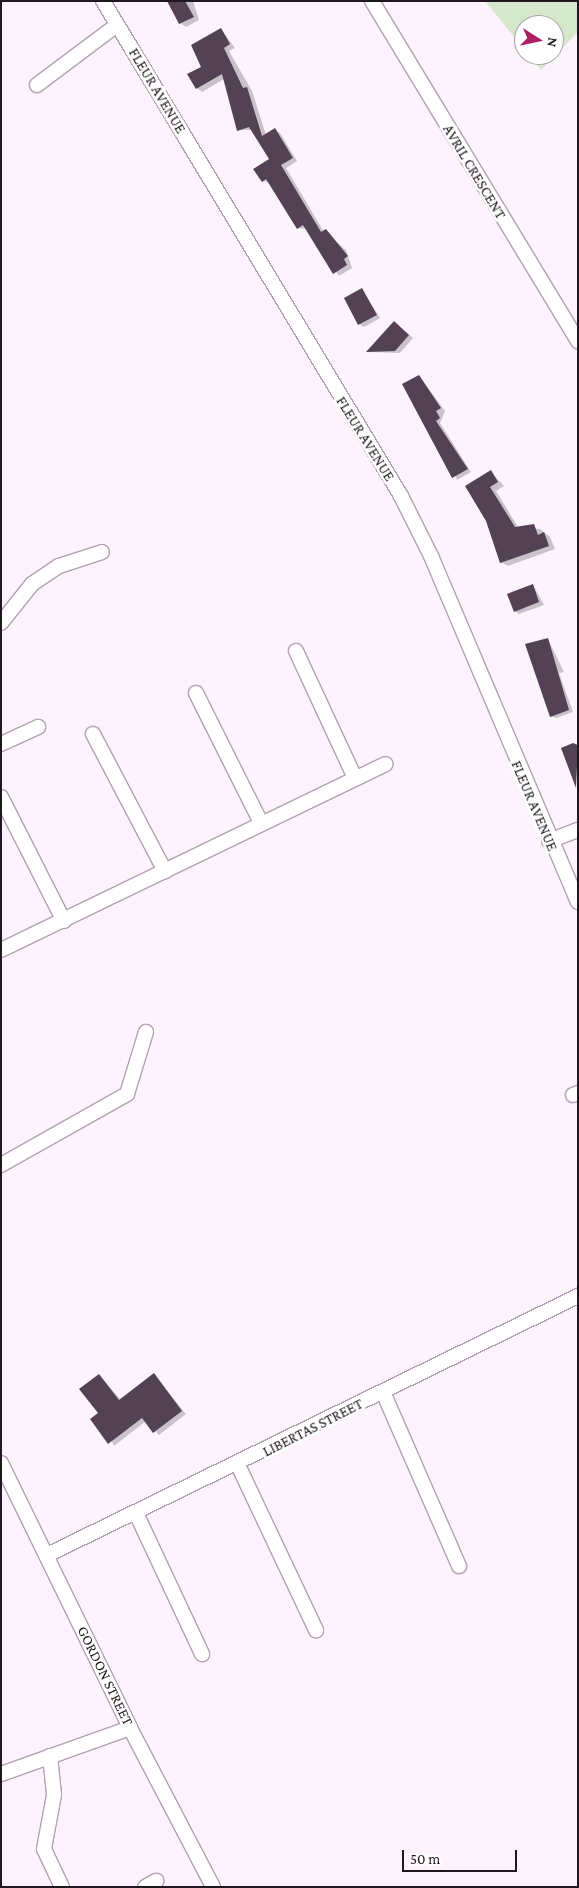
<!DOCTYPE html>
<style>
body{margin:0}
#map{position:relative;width:579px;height:1888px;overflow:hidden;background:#fcf3fd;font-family:"Crimson Pro",serif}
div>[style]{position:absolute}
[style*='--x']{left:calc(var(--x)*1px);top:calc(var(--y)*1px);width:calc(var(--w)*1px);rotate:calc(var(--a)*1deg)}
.green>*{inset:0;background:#d5e8cc}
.shadow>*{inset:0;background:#0003}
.building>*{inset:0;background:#534154}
.roads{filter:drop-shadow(1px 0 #b39fb5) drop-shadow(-1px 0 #b39fb5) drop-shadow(0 1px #b39fb5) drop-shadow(0 -1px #b39fb5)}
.street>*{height:14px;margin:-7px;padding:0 7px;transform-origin:7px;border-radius:7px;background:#fff}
span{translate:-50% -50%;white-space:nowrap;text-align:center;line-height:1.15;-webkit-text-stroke:5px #fff;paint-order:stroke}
.street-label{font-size:15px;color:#201820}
.frame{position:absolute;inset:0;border:2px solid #201820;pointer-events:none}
.north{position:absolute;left:514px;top:15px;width:50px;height:50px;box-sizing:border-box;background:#fff;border:1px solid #a6a3a6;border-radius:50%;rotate:100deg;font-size:14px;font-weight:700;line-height:20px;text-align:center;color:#201820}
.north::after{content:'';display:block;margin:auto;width:18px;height:22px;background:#ab2060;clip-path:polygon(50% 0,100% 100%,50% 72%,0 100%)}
.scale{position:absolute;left:402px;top:1850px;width:115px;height:22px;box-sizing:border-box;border:2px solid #201820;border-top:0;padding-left:6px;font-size:15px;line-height:18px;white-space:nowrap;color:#201820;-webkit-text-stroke:4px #fff;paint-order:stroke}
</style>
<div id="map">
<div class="green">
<i style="clip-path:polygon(485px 1px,578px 1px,578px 32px,541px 70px,529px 55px,554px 55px,554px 25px,524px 25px,524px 49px)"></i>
</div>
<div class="shadow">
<i style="clip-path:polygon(168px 1px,193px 1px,199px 20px,186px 27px,180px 23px)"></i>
<i style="clip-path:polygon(221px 29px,235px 48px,229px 51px,252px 91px,266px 135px,275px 130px,280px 133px,297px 161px,286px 168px,324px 232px,346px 250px,352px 268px,339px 276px,307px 229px,297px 228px,270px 183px,263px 181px,270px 160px,253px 130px,238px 130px,224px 79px,202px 92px,197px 88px)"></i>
<i style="clip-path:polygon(362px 290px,380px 318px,364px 327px,359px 324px)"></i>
<i style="clip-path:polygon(394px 322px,413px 338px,400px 353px,368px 352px)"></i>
<i style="clip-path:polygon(419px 376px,445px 411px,440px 423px,471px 472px,457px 480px)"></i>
<i style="clip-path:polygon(491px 472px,504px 486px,496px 491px,518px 527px,540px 529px,550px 537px,555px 549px,508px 566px,501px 562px,487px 520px)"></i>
<i style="clip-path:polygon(533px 585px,544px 605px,519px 614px,515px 611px)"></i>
<i style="clip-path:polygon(548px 639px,564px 672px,559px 673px,573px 712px,556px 718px,551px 716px)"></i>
<i style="clip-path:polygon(99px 1375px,121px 1400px,154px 1375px,186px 1414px,159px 1435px,146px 1421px,114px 1446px,99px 1413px)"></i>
</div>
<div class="building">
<i style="clip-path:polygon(167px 1px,185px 1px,194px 17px,179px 24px)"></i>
<i style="clip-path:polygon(221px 28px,230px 44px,224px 48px,243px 88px,247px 87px,262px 136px,275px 128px,293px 158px,281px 165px,321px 232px,326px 229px,348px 256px,344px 259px,347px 265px,333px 274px,303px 225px,297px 229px,266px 179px,262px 182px,253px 169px,269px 159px,249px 127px,237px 131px,222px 74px,196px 89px,187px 74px,201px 67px,191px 45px)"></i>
<i style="clip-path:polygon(362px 288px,377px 315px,358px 325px,344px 298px)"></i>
<i style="clip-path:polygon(394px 321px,409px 335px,395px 351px,366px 352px)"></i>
<i style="clip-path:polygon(419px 375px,441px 408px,436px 411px,440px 418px,436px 421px,468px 469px,452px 478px,402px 384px)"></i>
<i style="clip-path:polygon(491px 470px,498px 482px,490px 487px,515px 527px,534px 524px,538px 535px,544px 532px,549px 546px,500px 563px,486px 521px,465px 486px)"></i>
<i style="clip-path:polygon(533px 584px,539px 602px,514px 612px,507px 594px)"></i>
<i style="clip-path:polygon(548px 638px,569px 710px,550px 717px,525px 644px)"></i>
<i style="clip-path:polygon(573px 743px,578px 745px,576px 788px,561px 748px)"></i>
<i style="clip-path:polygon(154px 1373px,182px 1411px,153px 1433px,142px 1418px,108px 1444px,90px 1419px,98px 1413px,79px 1389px,99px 1374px,119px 1400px)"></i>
</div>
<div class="roads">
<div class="street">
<i style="--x:103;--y:1;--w:578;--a:58.95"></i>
<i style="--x:401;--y:496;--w:67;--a:63.4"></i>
<i style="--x:431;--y:556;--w:376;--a:67"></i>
<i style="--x:372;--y:1;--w:398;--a:58.8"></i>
<i style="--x:37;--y:85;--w:100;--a:-36.9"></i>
<i style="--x:1;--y:623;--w:50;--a:-51.5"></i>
<i style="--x:32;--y:584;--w:32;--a:-34"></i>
<i style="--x:59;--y:566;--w:45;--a:-18"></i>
<i style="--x:296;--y:651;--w:138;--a:65.1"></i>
<i style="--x:196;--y:693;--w:143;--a:63.4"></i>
<i style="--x:93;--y:734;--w:155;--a:62.3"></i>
<i style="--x:1;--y:744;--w:41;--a:-24.7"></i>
<i style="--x:1;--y:797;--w:139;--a:63.1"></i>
<i style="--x:549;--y:841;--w:31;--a:-21"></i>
<i style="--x:1;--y:950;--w:427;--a:-25.8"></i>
<i style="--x:573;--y:1095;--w:5;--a:-22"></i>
<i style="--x:1;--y:1165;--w:145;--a:-29.4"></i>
<i style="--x:127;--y:1094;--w:65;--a:-73"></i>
<i style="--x:383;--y:1392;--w:190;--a:66.4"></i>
<i style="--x:1;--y:1463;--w:295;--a:64"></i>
<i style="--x:130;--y:1728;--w:179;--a:62.4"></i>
<i style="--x:238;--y:1465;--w:183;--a:64.7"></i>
<i style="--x:136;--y:1513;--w:156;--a:64.9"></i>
<i style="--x:47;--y:1555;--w:591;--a:-26"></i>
<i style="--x:50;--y:1756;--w:39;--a:84"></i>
<i style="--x:54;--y:1795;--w:55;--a:100.5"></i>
<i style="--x:44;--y:1849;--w:42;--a:64.7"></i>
<i style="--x:1;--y:1774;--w:137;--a:-19.6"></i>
<i style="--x:145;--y:1887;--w:13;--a:-29"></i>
</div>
</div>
<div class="street-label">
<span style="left:157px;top:91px;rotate:59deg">FLEUR AVENUE</span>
<span style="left:474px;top:172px;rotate:59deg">AVRIL CRESCENT</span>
<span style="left:365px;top:439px;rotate:58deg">FLEUR AVENUE</span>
<span style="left:534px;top:806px;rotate:67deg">FLEUR AVENUE</span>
<span style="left:313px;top:1428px;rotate:-27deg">LIBERTAS STREET</span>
<span style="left:105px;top:1676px;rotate:64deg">GORDON STREET</span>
</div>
<div class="frame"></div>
<div class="north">N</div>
<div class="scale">50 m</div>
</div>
